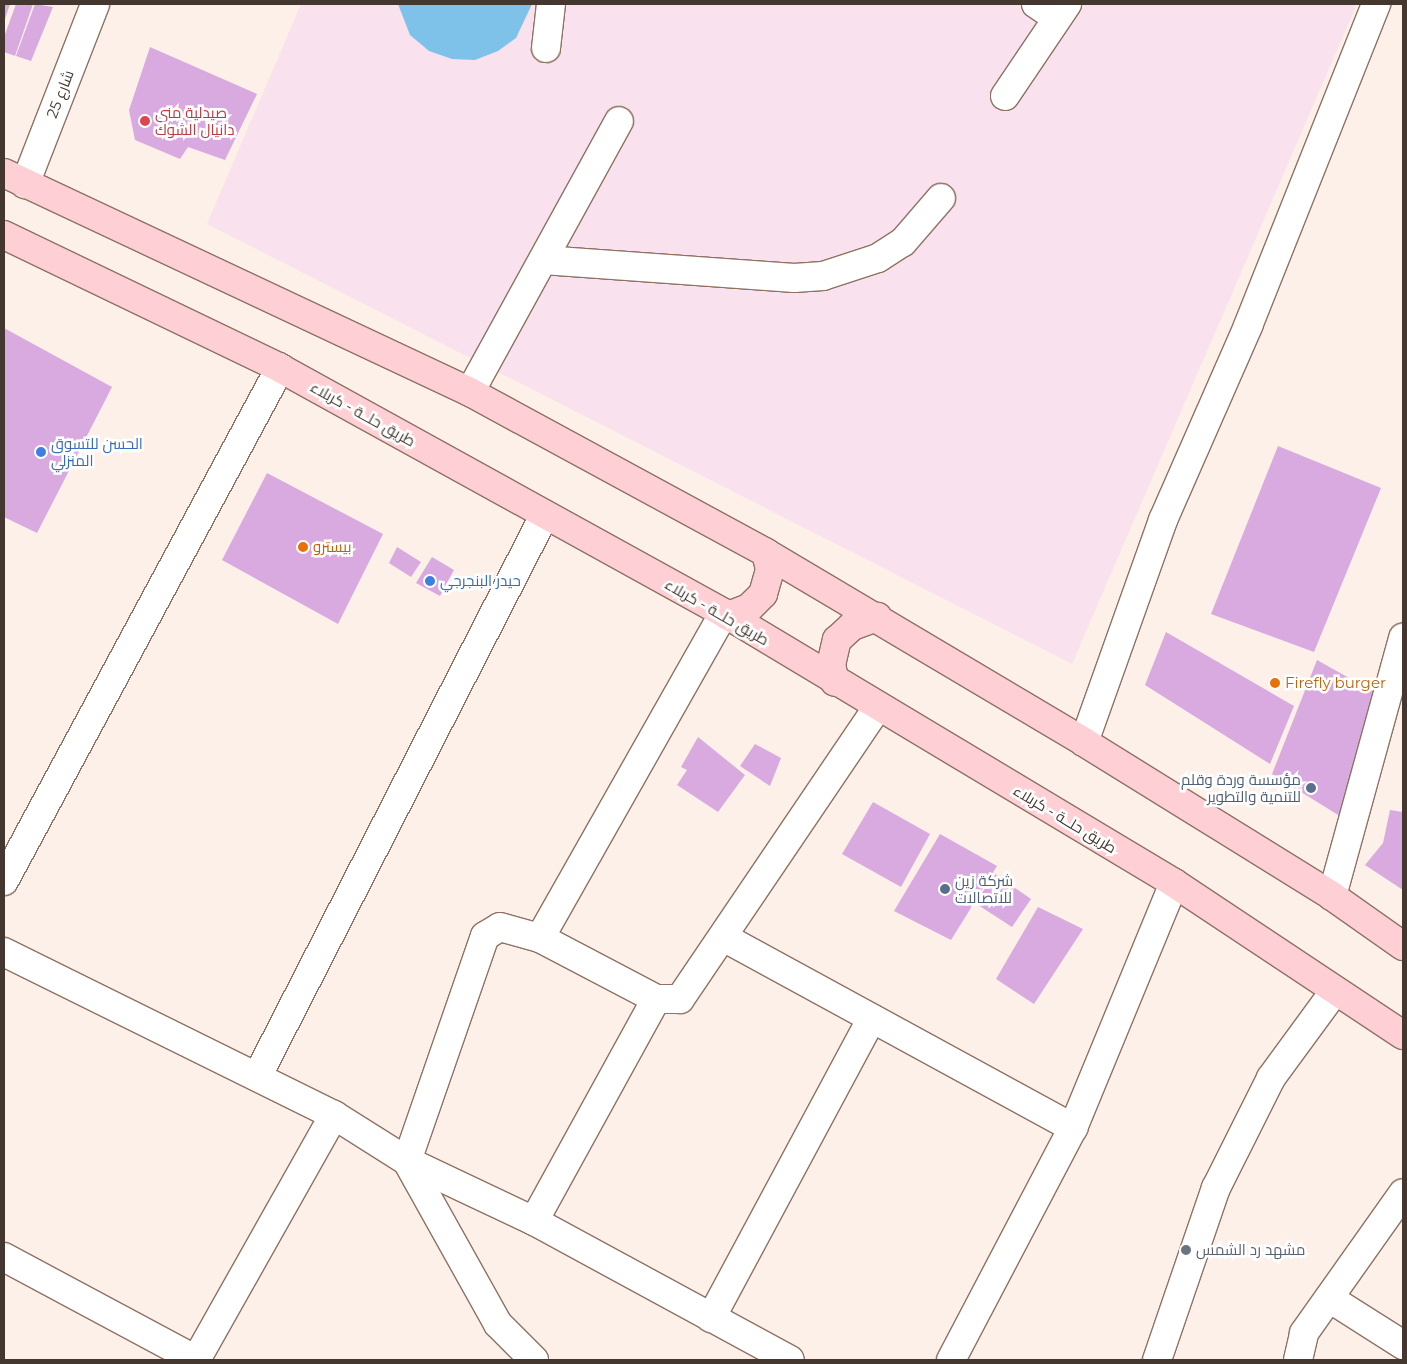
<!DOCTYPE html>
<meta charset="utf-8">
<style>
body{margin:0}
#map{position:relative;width:1407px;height:1364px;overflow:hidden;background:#fdf0e9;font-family:Montserrat,Cairo,sans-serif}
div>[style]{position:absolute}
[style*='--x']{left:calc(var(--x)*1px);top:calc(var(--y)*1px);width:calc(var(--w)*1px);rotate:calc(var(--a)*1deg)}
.industrial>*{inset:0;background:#f9e1ed}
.water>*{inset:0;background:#7ec2ea}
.building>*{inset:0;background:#d8aae0}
.roads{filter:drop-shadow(1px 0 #8e7264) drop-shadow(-1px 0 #8e7264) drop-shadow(0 1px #8e7264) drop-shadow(0 -1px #8e7264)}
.minor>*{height:28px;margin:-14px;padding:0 14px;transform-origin:14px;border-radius:14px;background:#fff}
.major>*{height:28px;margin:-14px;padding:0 14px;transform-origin:14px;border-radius:14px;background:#fed0d5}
.dots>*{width:14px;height:14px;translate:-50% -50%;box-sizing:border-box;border:2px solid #fff;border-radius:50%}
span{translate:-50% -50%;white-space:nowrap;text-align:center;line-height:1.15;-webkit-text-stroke:5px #fff;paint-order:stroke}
.street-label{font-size:15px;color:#433730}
.health-label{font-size:15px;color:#be3a42}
.left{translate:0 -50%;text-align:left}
.shop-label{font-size:15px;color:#366cbe}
.food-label{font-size:15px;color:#c56008}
.service-label{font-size:15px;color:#4e5e75}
.right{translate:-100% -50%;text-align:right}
.worship-label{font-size:15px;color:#5b616d}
.frame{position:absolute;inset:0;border:5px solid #433730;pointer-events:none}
</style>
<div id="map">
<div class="industrial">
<i style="clip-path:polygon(301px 4px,1357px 4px,1072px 664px,207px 224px)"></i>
</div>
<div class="water">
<i style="clip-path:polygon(398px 4px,532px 4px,516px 38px,498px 51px,475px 60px,452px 59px,429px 51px,410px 35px)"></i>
</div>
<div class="building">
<i style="clip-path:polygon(4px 4px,10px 4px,4px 22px)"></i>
<i style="clip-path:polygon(16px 4px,33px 4px,15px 56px,4px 52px,4px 37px)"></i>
<i style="clip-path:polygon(35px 4px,53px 7px,31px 61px,16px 56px)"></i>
<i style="clip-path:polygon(150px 47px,257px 94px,225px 160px,188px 147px,180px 159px,135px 140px,129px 110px)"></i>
<i style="clip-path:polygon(4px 328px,112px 387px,37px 533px,4px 517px)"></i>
<i style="clip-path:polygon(1278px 446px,1381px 488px,1314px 652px,1211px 614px)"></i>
<i style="clip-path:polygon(267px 473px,383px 534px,338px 624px,222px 560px)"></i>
<i style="clip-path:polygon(397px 547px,421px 562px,411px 577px,389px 563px)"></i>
<i style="clip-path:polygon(432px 557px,454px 570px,440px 596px,416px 583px)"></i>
<i style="clip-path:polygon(1166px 632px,1294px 706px,1270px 764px,1145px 685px)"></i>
<i style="clip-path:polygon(1317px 660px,1374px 692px,1343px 818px,1272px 774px)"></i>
<i style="clip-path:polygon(698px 737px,745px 775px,718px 812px,677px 785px,687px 770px,681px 767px)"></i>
<i style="clip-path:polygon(755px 744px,781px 758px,770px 786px,740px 766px)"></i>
<i style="clip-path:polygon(873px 802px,930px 834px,901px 887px,842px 854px)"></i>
<i style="clip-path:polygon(1390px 810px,1403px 812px,1403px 890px,1365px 865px,1383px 843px)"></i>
<i style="clip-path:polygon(940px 834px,997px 866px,951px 940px,894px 911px)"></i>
<i style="clip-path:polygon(995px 874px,1031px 899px,1012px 927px,975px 903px)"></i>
<i style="clip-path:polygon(1038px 907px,1083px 929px,1034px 1004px,996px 979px)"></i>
</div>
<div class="roads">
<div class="minor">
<i style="--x:1036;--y:4;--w:25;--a:34"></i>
<i style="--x:546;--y:48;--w:44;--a:-83.5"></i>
<i style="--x:1005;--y:96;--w:111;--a:-56"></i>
<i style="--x:25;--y:184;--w:193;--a:-68.7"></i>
<i style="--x:543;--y:260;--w:252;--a:4.1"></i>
<i style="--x:794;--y:278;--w:29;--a:-4"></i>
<i style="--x:823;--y:276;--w:58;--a:-18.1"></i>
<i style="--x:878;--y:258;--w:30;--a:-33"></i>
<i style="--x:903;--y:242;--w:58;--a:-49.2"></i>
<i style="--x:470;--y:392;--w:309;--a:-61.2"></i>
<i style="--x:1084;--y:742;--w:236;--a:-70.4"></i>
<i style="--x:1163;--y:520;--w:212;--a:-66.3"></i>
<i style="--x:1248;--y:326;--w:347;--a:-68.3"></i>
<i style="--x:4;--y:881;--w:583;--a:-61.72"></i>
<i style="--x:1332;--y:896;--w:268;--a:-74.6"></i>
<i style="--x:723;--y:937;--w:399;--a:28.6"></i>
<i style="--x:540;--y:938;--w:373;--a:-60.5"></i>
<i style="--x:4;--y:952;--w:368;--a:26.3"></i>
<i style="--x:334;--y:1115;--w:86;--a:32.2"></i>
<i style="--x:407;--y:1161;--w:140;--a:25.3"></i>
<i style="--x:534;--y:1221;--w:291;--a:28.5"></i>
<i style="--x:257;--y:1077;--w:630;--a:-62.91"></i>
<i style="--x:534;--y:1221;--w:253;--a:-61.2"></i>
<i style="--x:4;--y:1257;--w:218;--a:28.2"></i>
<i style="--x:1329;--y:1298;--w:88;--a:32.4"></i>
<i style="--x:711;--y:1318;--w:340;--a:-61.8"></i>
<i style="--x:196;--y:1360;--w:281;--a:-60.6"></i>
<i style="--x:534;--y:1360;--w:51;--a:-135"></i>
<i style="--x:498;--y:1324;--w:187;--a:-119.2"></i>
<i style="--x:407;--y:1161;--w:238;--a:-70.9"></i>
<i style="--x:485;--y:936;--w:17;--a:-31"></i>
<i style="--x:500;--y:927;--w:41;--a:15.4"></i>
<i style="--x:540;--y:938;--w:131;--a:27.7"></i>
<i style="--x:656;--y:999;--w:24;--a:0"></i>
<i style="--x:680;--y:999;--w:351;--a:-55.9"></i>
<i style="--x:951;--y:1360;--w:262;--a:-62.3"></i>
<i style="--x:1073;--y:1128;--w:265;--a:-67.6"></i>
<i style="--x:1157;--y:1360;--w:182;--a:-71.1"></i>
<i style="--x:1216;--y:1188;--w:123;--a:-63.4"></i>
<i style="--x:1271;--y:1078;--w:107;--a:-53.8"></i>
<i style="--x:1298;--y:1360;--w:28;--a:-77"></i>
<i style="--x:1304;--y:1333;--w:171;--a:-54.7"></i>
</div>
<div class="major">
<i style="--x:4;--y:173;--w:515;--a:25.17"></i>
<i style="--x:470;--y:392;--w:337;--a:28.5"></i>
<i style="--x:766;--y:553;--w:370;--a:30.7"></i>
<i style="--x:1084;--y:742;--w:292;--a:31.8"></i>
<i style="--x:1332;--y:896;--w:87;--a:35.2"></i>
<i style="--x:4;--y:235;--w:306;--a:25.7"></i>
<i style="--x:280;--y:368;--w:507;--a:28.89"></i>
<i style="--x:724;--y:613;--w:525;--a:30.96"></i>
<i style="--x:1174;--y:883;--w:275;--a:33.6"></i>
<i style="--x:728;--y:616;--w:22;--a:-21"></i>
<i style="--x:749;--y:608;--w:20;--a:-45"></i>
<i style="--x:763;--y:594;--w:26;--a:-74"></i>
<i style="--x:770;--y:569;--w:16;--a:-104"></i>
<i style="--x:835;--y:682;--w:17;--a:-103"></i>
<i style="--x:831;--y:665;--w:26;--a:-77"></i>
<i style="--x:837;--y:640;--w:21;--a:-43"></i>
<i style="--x:852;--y:626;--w:27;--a:-20"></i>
</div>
</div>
<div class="dots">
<i style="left:145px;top:121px;background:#e0444e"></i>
<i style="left:41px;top:452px;background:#3f7fe0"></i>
<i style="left:303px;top:547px;background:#e8710a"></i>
<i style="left:430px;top:581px;background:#3f7fe0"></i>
<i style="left:1275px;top:683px;background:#e8710a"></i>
<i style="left:1311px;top:788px;background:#5c6f8a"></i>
<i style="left:945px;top:889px;background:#5c6f8a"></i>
<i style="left:1186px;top:1250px;background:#6b7280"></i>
</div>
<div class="street-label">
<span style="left:60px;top:94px;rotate:-69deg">شارع 25</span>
<span style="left:363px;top:414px;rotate:29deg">طريق حلــة - كربلاء</span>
<span style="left:717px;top:612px;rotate:30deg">طريق حلــة - كربلاء</span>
<span style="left:1065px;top:819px;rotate:31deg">طريق حلــة - كربلاء</span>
</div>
<div class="health-label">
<span class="left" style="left:155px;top:121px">صيدلية منى<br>دانيال الشوك</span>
</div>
<div class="shop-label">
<span class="left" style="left:51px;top:452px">الحسن للتسوق<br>المنزلي</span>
<span class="left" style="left:440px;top:581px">حيدر البنجرجي</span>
</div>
<div class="food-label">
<span class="left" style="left:313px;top:547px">بيسترو</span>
<span class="left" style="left:1285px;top:683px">Firefly burger</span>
</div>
<div class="service-label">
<span class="right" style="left:1301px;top:788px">مؤسسة وردة وقلم<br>للتنمية والتطوير</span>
<span class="left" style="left:955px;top:889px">شركة زين<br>للاتصالات</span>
</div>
<div class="worship-label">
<span class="left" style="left:1196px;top:1250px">مشهد رد الشمس</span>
</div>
<div class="frame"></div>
</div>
